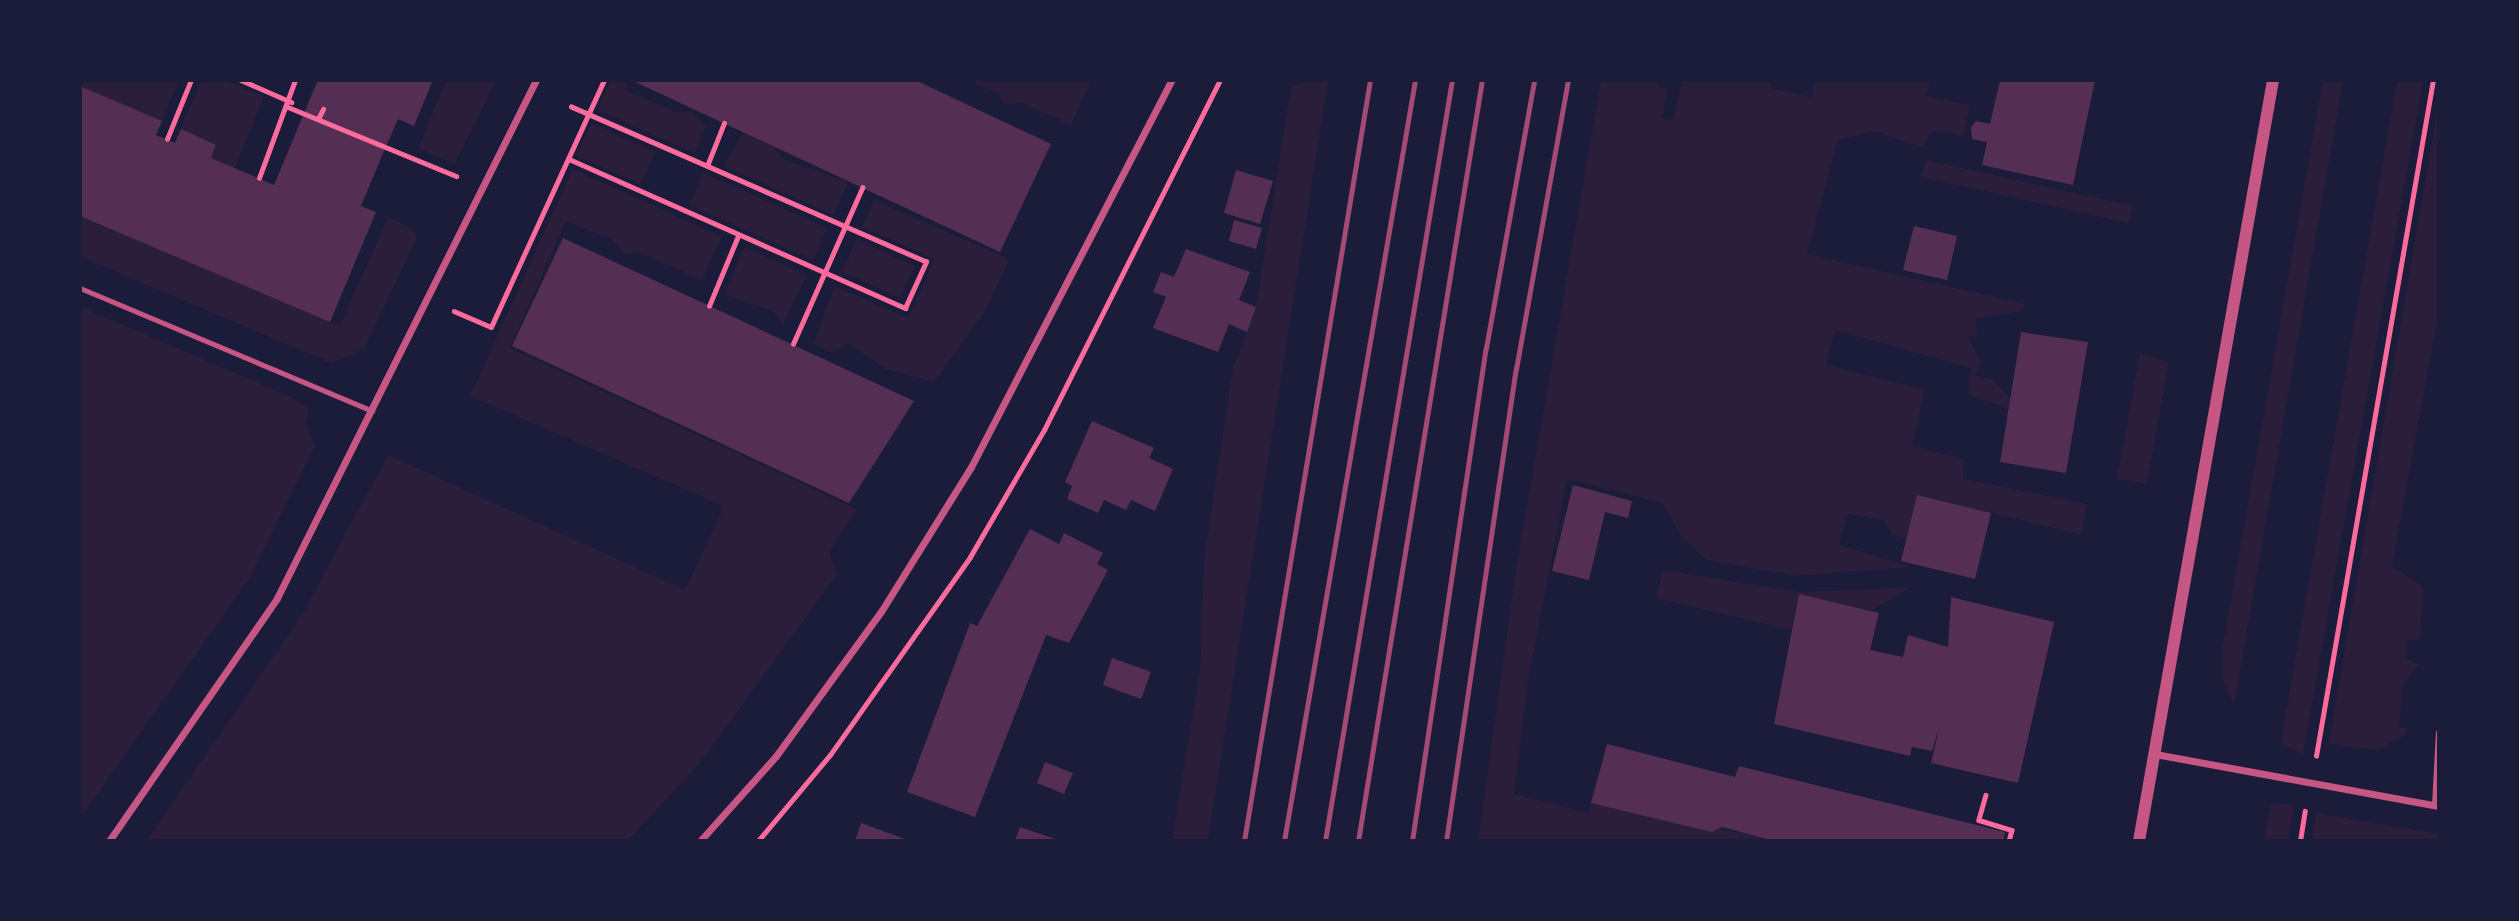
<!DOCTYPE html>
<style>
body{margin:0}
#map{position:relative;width:2519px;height:921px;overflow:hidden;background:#1b1b3a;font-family:"IBM Plex Sans",sans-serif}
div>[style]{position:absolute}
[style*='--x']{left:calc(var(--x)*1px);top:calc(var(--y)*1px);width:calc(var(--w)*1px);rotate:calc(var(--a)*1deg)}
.green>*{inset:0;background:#2a1e3b}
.building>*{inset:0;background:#542f53}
.path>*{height:4.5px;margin:-2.25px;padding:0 2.25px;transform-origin:2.25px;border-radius:2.25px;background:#ff6b9d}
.service>*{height:5px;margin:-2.5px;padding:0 2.5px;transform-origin:2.5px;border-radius:2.5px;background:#c65784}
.minor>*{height:7px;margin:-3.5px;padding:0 3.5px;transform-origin:3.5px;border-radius:3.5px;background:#c65784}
.tertiary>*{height:12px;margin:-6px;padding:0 6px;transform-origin:6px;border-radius:6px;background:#c65784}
.rail>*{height:5px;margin:-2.5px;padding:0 2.5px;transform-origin:2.5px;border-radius:2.5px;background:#a44b75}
span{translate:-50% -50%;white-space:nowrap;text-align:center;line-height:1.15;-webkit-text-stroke:5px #1b1b3a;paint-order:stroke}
.frame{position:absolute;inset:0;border:82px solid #1b1b3a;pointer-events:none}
</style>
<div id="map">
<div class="green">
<i style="clip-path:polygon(1310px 80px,1328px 81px,1208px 840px,1172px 840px,1200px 669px,1204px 560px,1233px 368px,1256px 307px,1291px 86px)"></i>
<i style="clip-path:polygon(2323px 80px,2343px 81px,2234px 705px,2222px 679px,2223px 645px)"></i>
<i style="clip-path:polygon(81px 81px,179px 81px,162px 121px,81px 86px)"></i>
<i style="clip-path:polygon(201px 81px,226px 81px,264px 96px,235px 168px,211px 158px,216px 145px,181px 129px)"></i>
<i style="clip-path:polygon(446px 81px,496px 81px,455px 164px,418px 148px)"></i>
<i style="clip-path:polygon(610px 81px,629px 81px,625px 90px,675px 112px,690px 111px,706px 126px,695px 153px,597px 110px)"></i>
<i style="clip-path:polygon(970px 81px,1091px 80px,1091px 81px,1071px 125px,1022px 103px,1006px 105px,998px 93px)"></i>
<i style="clip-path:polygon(1601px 81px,1658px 81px,1658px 87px,1668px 89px,1662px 118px,1673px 121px,1682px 81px,1771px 81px,1770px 88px,1812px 97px,1815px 81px,1930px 81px,1926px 96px,1970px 105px,1963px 136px,1932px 130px,1923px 148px,1875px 131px,1838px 140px,1807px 254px,2025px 304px,2023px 311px,1976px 318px,1977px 335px,1968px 337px,1981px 362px,1975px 376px,1992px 379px,2011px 399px,2009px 408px,1969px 395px,1971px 368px,1835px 330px,1826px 365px,1925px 390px,1912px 446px,1964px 459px,1963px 479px,2087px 504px,2082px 535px,1918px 495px,1906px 539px,1893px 535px,1883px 520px,1848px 514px,1839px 545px,1911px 567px,1797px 576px,1707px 560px,1683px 539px,1663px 503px,1567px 479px,1529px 675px,1514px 794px,1588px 813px,1591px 803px,1774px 840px,1478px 841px,1516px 569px)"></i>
<i style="clip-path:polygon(2397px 81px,2423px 81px,2303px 754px,2282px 745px,2283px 729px)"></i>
<i style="clip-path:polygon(2438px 107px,2438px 316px,2392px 566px,2423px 587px,2420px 639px,2406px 641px,2406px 659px,2419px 664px,2403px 685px,2399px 727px,2407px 728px,2405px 735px,2377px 751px,2329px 743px)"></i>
<i style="clip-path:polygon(591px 123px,655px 152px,640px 184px,576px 156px)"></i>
<i style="clip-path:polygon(743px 133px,774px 147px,784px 160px,848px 182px,834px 215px,724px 166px)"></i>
<i style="clip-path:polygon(1926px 160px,2133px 206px,2129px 223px,1921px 177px)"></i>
<i style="clip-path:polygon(573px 169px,722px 237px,702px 280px,640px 253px,624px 254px,614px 241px,566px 221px,510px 348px,857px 509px,829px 552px,837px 574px,700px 763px,628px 840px,147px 840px,302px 615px,388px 455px,685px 590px,724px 506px,470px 396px)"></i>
<i style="clip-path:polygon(703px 173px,827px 228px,813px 260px,689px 205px)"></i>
<i style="clip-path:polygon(874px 200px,1009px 259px,987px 308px,934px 382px,886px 369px,849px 344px,831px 352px,814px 344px,834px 286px,908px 318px,935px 259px,862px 227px)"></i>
<i style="clip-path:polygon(81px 216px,340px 326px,388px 217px,413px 229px,417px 238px,364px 349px,331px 363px,81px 257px)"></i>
<i style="clip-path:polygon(856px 240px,915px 266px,900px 298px,842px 272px)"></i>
<i style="clip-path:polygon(745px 247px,807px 275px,783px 325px,773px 311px,724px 294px)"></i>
<i style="clip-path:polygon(81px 307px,293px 398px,309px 409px,306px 423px,315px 446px,249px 579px,81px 817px)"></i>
<i style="clip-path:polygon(2140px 353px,2169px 362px,2147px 484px,2117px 479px)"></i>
<i style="clip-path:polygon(1663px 570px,1799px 592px,1909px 588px,1872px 611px,1799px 594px,1791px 630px,1656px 598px)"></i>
<i style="clip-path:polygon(2271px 803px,2294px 806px,2288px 840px,2264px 840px)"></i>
<i style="clip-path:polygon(2316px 813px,2438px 834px,2438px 840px,2312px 840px)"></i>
</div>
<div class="building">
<i style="clip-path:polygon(318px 80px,433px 80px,414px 126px,398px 119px,381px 158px,361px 206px,376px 212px,330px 322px,80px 216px,80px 86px,162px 121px,156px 135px,175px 143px,181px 129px,216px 145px,211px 158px,274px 185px)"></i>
<i style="clip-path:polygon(631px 80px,915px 80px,1051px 144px,1000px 252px)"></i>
<i style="clip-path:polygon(2000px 80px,2095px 80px,2073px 185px,1982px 165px,1987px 142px,1972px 139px,1971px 127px,1976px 121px,1990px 124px)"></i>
<i style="clip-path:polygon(1236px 170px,1273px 181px,1260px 224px,1224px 213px)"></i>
<i style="clip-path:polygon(1234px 220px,1262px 228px,1256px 249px,1229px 241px)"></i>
<i style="clip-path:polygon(1914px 226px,1957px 236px,1947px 280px,1903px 270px)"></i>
<i style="clip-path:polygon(563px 238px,914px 401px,849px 503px,512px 346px)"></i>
<i style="clip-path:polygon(1186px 249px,1250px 272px,1239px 300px,1256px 307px,1247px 332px,1229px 324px,1218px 352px,1153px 328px,1166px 297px,1153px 292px,1161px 272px,1174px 277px)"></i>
<i style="clip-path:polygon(2021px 332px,2088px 342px,2066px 473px,2000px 462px)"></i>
<i style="clip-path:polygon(1092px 421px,1154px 448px,1149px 458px,1173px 469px,1155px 511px,1131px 500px,1126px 510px,1104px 500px,1098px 513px,1067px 499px,1072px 486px,1065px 482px)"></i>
<i style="clip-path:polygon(1573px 485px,1632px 501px,1628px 518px,1605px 512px,1589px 580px,1552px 571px)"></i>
<i style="clip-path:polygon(1917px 495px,1991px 513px,1975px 579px,1901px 561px)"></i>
<i style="clip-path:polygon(1030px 529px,1059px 544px,1064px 533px,1103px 553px,1097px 564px,1108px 570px,1069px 643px,1046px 635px,975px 817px,907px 792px,970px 623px,977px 626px)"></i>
<i style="clip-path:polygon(1799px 594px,1879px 613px,1870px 650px,1903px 657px,1908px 635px,1948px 647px,1951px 597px,2054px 622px,2018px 783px,1931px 763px,1940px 725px,1932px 751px,1912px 747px,1910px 756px,1774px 724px)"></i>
<i style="clip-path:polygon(1112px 658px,1151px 672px,1141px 699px,1103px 685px)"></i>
<i style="clip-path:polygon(1607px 744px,1735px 777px,1739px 766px,2005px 832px,2003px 841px,1774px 841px,1722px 827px,1712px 832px,1591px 803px)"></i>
<i style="clip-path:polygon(1045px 762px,1073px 773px,1064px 794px,1037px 783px)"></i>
<i style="clip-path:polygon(861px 823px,908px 840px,908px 841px,855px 841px)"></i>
<i style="clip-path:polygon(1020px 827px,1058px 840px,1058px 841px,1015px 841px)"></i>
</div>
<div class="path">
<i style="--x:241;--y:80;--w:55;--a:23.7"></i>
<i style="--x:288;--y:107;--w:182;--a:22.3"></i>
<i style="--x:318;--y:119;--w:11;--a:-63"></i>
<i style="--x:167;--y:139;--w:64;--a:-67.9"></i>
<i style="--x:569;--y:159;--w:368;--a:23.9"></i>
<i style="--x:905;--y:308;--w:51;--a:-65.5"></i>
<i style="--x:926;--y:262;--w:387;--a:-156.4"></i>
<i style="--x:707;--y:166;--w:46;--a:-68.4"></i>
<i style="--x:259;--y:178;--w:104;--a:-69.8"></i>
<i style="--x:709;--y:306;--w:76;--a:-67.5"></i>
<i style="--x:454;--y:311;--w:40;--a:23.4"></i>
<i style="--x:491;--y:327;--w:272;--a:-65.4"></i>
<i style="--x:793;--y:344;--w:171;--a:-66.1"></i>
<i style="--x:2316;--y:756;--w:686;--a:-80.18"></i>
<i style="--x:1986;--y:795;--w:26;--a:106"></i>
<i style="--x:1979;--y:820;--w:34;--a:17"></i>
<i style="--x:2012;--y:830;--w:11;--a:105"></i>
<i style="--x:758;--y:841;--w:112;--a:-50.1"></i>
<i style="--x:830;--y:755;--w:242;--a:-54.7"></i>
<i style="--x:970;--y:557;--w:147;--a:-59.8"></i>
<i style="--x:1044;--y:430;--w:392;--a:-63.3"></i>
<i style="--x:2300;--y:841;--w:30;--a:-81"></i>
</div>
<div class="service">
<i style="--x:80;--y:288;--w:317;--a:22.8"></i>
<i style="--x:2434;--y:805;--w:73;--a:-86.9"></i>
</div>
<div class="minor">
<i style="--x:2155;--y:754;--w:288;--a:10.4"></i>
<i style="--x:109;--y:841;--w:295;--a:-55.3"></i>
<i style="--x:277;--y:598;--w:579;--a:-63.43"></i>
<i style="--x:700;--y:841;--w:114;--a:-48.2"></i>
<i style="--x:776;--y:756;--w:180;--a:-54"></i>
<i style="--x:882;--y:610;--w:168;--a:-58.1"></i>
<i style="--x:971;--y:467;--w:436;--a:-62.6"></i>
</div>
<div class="tertiary">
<i style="--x:2139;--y:841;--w:773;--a:-80.01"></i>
</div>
<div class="rail">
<i style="--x:1244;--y:841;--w:771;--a:-80.6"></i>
<i style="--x:1284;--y:841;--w:772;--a:-80.23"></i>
<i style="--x:1325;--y:841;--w:772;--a:-80.53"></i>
<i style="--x:1358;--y:841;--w:771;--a:-80.75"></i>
<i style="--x:1412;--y:841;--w:499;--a:-81.5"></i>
<i style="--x:1486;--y:348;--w:272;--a:-79.8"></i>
<i style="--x:1446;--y:841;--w:477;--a:-81.6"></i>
<i style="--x:1516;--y:369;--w:294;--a:-79.8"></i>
</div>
<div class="frame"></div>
</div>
